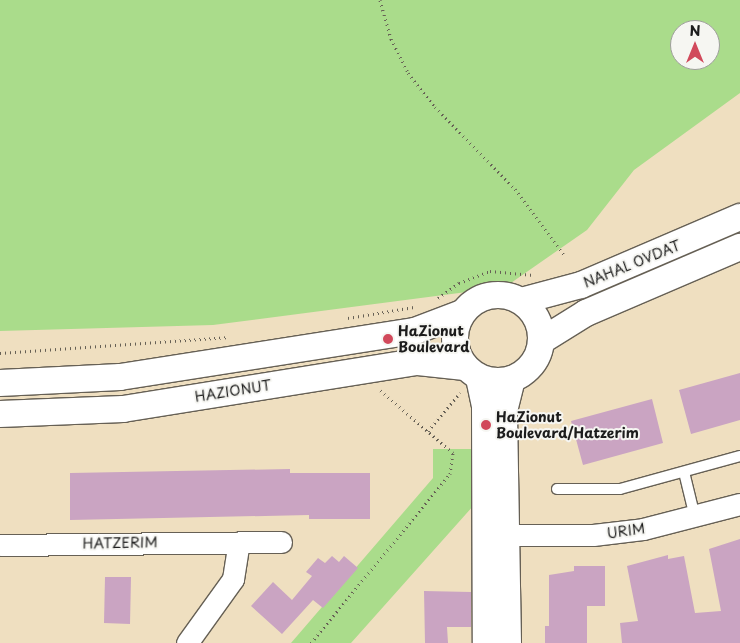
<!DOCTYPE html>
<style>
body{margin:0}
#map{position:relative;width:740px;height:643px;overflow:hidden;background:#efdfc0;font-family:"Playpen Sans",sans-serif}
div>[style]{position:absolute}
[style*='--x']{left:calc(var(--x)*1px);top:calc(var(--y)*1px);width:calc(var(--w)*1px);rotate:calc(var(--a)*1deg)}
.green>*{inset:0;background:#aadc8b}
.building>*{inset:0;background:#caa4c2}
.path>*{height:3px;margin-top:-1.5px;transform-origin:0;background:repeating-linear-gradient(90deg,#666055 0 1px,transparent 0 5px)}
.roads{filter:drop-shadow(1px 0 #666055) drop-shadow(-1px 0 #666055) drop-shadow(0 1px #666055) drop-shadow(0 -1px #666055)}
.service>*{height:10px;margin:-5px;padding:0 5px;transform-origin:5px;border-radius:5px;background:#fff}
.minor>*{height:21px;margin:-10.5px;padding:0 10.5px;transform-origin:10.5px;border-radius:10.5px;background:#fff}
.tertiary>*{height:26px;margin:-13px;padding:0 13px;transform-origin:13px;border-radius:13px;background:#fff}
.tertiary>.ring{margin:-13px;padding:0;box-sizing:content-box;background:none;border:26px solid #fff;border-radius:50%}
.dots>*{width:14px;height:14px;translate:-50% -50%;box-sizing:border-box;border:2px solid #f6f6f2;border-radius:50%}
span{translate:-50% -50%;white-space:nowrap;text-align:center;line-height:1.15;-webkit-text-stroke:4px #f6f6f2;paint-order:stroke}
.street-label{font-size:14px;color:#1c1c1c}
.poi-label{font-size:14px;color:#1c1c1c;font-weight:700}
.left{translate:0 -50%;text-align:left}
.north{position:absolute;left:670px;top:20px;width:50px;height:50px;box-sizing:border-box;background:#f6f6f2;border:1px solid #9f9f9c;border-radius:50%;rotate:0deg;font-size:14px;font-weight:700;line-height:20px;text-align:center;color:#1c1c1c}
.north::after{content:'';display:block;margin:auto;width:18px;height:22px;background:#d1495b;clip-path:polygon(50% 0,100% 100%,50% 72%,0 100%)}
</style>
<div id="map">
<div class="green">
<i style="clip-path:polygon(evenodd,0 0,740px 0,740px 93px,634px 170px,587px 230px,505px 287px,213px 325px,0 331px,0 0,680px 30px,710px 30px,710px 60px,680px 60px,680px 30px)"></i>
<i style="clip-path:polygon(433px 449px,475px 449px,474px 505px,351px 643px,291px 643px,433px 478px)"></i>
</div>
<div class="building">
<i style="clip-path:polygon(740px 373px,740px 420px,691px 434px,679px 390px)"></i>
<i style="clip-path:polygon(652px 399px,663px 443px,583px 465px,571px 421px)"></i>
<i style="clip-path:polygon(290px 469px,290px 473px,370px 473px,370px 519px,309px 519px,309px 515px,70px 520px,70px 473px)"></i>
<i style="clip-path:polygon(740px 539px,740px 643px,622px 643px,620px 623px,638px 621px,627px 566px,668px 555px,668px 559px,684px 556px,695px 613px,721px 611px,709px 549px)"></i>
<i style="clip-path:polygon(332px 556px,339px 562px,344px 556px,358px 568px,323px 608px,313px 600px,282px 634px,251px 606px,273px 582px,292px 600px,312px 576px,306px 572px,318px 558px,325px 563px)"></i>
<i style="clip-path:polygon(574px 566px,605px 566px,605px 606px,587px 606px,587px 643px,545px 643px,545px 626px,549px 626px,549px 575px,574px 571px)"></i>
<i style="clip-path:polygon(105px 577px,131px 577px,130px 624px,104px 623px)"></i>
<i style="clip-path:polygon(424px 591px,471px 592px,471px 627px,447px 627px,448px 643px,425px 643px)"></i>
</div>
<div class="path">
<i style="--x:380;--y:0;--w:41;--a:74.2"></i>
<i style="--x:391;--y:39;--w:38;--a:63"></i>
<i style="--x:408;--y:73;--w:43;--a:51.5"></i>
<i style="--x:435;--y:107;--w:115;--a:45.7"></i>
<i style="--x:515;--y:189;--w:82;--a:53.4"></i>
<i style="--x:438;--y:298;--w:26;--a:-36"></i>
<i style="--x:459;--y:283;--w:33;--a:-21"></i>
<i style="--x:490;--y:271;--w:44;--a:5.2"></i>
<i style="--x:348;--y:318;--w:67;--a:-9.5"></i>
<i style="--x:0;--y:353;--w:227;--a:-4"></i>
<i style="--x:533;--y:378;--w:21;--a:-53"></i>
<i style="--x:428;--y:431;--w:50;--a:-49.9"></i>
<i style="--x:311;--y:643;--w:219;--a:-50.6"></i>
<i style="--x:450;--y:474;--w:21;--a:-82"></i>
<i style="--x:453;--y:453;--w:96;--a:-139.2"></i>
</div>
<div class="roads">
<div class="service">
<i style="--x:684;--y:472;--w:46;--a:76.3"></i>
<i style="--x:557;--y:489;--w:63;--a:0"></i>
<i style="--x:620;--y:489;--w:124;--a:-15.4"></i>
</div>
<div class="minor">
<i style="--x:508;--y:535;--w:85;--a:0"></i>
<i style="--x:593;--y:535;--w:50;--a:-6.8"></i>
<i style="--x:643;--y:529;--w:100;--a:-14.5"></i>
<i style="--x:0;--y:545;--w:281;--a:-0.6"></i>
<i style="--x:187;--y:643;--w:79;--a:-54.3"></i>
<i style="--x:233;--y:579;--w:37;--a:-81"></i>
</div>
<div class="tertiary">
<i class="ring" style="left:455px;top:295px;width:60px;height:60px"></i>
<i style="--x:521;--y:301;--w:62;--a:-14.9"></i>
<i style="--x:581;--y:285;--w:173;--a:-23.2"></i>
<i style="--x:541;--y:341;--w:53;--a:-31.9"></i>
<i style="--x:586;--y:313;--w:168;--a:-23.2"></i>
<i style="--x:479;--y:378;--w:29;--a:78"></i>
<i style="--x:485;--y:406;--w:237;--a:89.8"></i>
<i style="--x:0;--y:383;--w:120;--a:-2.9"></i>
<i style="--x:120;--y:377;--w:299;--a:-8.9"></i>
<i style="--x:415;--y:331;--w:50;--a:-21"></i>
<i style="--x:0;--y:414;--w:123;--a:-2.3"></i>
<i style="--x:123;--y:409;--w:299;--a:-9.1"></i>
<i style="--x:418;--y:362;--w:47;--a:6.1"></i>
<i style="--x:508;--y:643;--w:232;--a:-91"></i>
<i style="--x:504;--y:411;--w:33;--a:-76"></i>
</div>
</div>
<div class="dots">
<i style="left:388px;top:339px;background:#d1495b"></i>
<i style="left:486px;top:425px;background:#d1495b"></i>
</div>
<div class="street-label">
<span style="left:632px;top:264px;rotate:-22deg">NAHAL OVDAT</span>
<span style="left:233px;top:391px;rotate:-9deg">HAZIONUT</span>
<span style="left:626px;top:531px;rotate:-8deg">URIM</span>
<span style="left:120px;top:543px;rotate:-1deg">HATZERIM</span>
</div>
<div class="poi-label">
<span class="left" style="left:398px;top:339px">HaZionut<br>Boulevard</span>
<span class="left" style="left:496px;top:425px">HaZionut<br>Boulevard/Hatzerim</span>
</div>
<div class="north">N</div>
</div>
